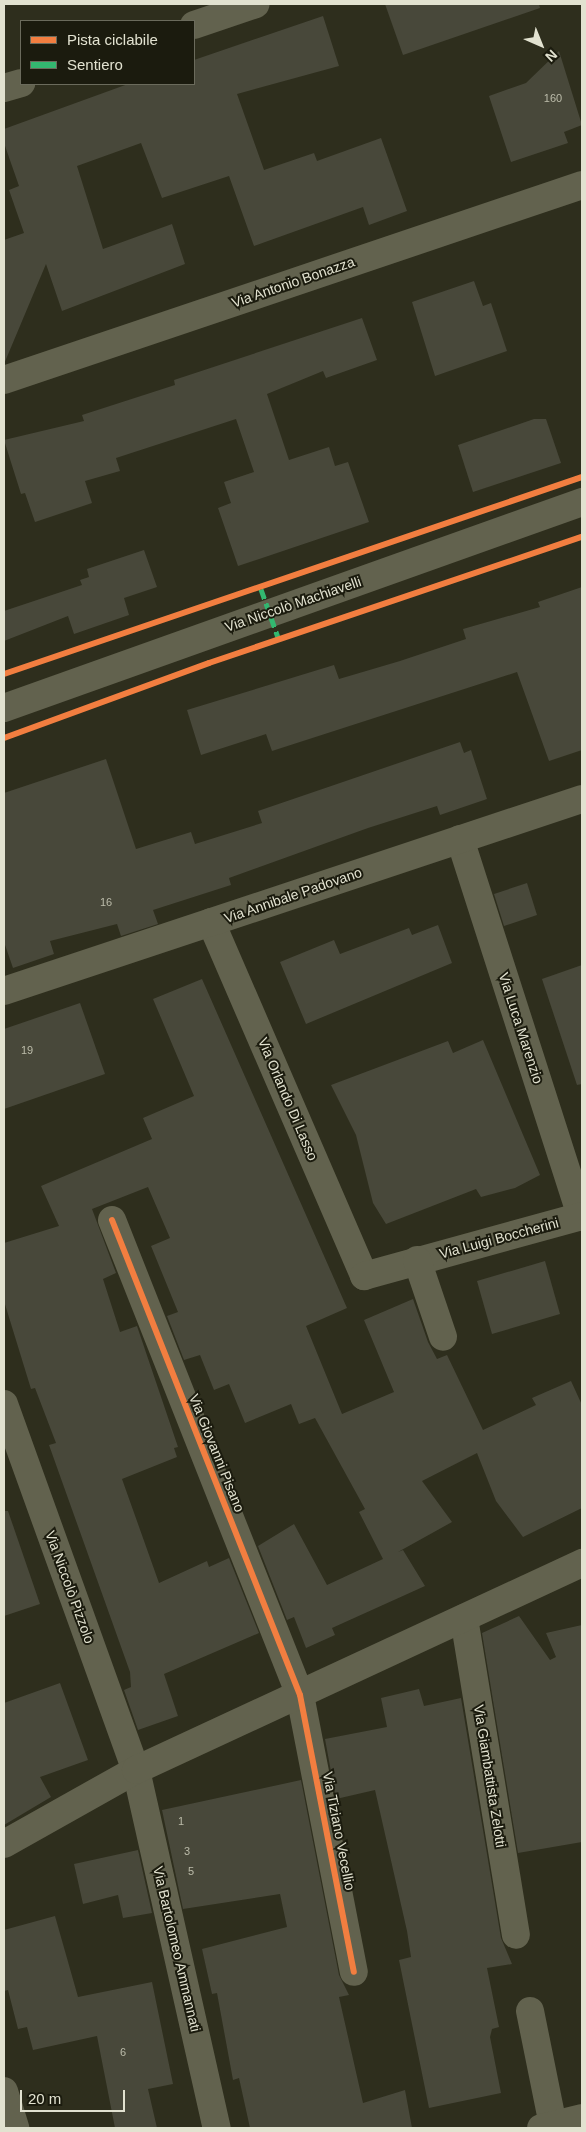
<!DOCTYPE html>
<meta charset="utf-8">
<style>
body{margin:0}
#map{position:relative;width:586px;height:2132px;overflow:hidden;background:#2e2e1d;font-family:Helvetica,sans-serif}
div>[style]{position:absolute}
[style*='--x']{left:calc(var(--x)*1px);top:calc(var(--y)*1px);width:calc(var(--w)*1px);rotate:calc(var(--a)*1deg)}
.building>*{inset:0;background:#48483a}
.minor>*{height:28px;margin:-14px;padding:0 14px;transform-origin:14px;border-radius:14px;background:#62624e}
.quiet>*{height:5px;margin-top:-2.5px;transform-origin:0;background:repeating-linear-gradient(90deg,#33b770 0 10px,transparent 0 15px)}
.cycleway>*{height:6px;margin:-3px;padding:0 3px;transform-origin:3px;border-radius:3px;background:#f27e40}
span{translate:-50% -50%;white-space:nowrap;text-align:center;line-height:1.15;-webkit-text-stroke:4px #1b1b0e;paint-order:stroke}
.number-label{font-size:11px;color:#bcbcaa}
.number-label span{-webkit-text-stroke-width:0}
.street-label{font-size:14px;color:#e2e2d0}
.frame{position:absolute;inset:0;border:5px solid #e2e2d0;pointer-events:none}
.legend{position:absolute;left:20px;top:20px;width:175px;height:65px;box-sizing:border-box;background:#1b1b0e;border:1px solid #6b6b5c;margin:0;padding:6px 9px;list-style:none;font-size:15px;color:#e2e2d0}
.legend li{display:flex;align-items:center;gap:10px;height:25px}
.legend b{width:25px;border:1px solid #6b6b5c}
.north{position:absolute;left:516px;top:20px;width:50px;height:50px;-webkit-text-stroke:4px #1b1b0e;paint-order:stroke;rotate:136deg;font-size:14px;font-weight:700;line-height:20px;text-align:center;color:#e2e2d0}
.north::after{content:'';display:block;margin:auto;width:18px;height:22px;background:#e2e2d0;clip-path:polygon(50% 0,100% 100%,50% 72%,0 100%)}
.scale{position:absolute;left:20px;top:2090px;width:105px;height:22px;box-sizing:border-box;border:2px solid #e2e2d0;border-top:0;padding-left:6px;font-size:15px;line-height:18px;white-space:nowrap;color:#e2e2d0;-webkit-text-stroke:4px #1b1b0e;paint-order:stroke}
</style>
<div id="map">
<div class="building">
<i style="clip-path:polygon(385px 4px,539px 4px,540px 8px,403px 55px)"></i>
<i style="clip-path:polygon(323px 16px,339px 66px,237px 94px,264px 170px,314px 153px,317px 161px,381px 138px,407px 211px,369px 225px,363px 207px,254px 246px,229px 176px,162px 198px,141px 143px,77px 166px,103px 249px,172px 224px,185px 264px,62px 311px,46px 264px,4px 364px,4px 240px,24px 233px,9px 190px,19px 186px,4px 143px,4px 129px,128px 84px,194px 84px,194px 60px)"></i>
<i style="clip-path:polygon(559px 51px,582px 125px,564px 132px,568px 143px,511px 162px,489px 96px,526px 83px)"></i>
<i style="clip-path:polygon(474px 281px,483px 306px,491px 303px,507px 351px,435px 376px,412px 302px)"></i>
<i style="clip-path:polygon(362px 318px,377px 360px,326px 378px,323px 371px,267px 394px,289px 460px,329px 447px,335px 466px,348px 462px,369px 522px,238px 566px,218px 508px,231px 503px,224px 482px,254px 472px,236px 419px,116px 458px,120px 471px,85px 481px,92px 503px,35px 522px,25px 493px,21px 494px,4px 440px,84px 421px,82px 415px,175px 385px,174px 380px)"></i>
<i style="clip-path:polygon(534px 419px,546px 419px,561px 463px,473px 492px,458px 445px)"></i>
<i style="clip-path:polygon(144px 550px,157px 587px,124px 598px,129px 615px,74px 634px,68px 616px,4px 641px,4px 611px,82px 585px,80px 580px,89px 577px,87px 569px)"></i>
<i style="clip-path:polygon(582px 587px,582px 750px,549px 761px,517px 672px,272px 751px,266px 734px,201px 755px,187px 710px,334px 665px,339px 679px,400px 661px,466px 639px,463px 629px,540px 607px,538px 602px)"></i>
<i style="clip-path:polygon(460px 742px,464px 753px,471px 750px,487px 799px,440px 815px,437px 806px,368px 828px,229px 878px,231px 885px,153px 910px,158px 924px,121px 936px,117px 924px,50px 941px,54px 954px,13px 968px,4px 942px,4px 793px,106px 759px,136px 849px,191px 832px,195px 844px,262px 823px,258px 811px)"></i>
<i style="clip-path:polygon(527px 883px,537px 915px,504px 926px,494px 894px)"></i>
<i style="clip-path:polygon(438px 925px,452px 963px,306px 1024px,280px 962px,334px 940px,340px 954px,409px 928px,412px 935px)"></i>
<i style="clip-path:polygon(582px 965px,582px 1084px,577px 1085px,542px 979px)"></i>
<i style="clip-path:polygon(202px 979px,347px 1308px,306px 1326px,342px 1414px,394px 1392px,364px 1320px,413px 1299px,428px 1342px,437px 1359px,447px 1355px,483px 1430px,536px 1405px,532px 1398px,571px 1381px,582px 1405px,582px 1508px,523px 1537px,496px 1501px,477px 1453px,422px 1481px,452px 1522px,398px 1552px,403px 1550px,425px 1586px,332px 1628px,335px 1635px,306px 1648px,294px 1617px,287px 1620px,258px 1546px,294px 1524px,327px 1585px,383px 1559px,359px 1512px,365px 1509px,315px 1418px,299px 1424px,291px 1404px,245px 1423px,229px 1384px,214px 1390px,200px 1355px,184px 1360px,167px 1316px,178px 1312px,151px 1246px,170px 1238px,148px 1187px,92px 1209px,116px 1273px,103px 1279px,120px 1332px,137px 1326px,178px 1447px,174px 1448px,177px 1457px,122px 1479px,159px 1583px,207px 1561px,209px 1567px,229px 1558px,259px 1633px,164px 1674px,178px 1716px,138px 1730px,124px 1690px,131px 1687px,130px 1672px,49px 1445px,56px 1443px,35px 1388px,31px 1389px,4px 1301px,4px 1243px,59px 1226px,41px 1186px,152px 1139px,143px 1118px,194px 1096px,153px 999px)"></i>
<i style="clip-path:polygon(80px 1003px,105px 1074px,4px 1109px,4px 1029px)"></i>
<i style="clip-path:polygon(483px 1040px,540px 1175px,515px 1188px,481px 1197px,476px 1189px,386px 1224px,373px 1203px,356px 1135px,331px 1085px,448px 1041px,453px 1053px)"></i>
<i style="clip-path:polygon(545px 1261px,560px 1314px,492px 1334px,477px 1281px)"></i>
<i style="clip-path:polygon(4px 1511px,8px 1511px,40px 1604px,4px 1616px)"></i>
<i style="clip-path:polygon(519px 1616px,550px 1660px,556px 1657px,546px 1633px,582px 1625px,582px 1842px,518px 1853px,482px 1633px)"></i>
<i style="clip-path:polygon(60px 1683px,88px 1760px,40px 1777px,51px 1797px,4px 1825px,4px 1703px)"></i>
<i style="clip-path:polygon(419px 1689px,424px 1706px,461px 1698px,501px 1938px,512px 1964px,487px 1968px,499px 2027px,492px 2029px,490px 2037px,501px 2093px,429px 2108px,399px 1960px,411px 1957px,407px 1931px,375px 1790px,336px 1799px,325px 1739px,387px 1727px,381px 1698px)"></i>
<i style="clip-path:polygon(301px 1780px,339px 1975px,349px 1995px,339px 1997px,363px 2103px,405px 2090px,412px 2128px,250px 2128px,239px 2078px,233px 2080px,217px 1993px,212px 1994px,202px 1949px,287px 1927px,280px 1894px,183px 1909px,162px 1810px)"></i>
<i style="clip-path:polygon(138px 1850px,152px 1913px,123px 1918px,118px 1895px,83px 1904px,74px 1864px)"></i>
<i style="clip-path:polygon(55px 1916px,78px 1997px,152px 1982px,173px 2084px,148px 2089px,157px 2128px,115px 2128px,97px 2036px,33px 2050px,27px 2027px,18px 2029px,8px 1990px,4px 1991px,4px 1930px)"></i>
</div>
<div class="minor">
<i style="--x:194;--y:25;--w:65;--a:-18.7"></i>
<i style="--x:4;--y:88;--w:18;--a:-16"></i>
<i style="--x:4;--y:380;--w:610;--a:-18.64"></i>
<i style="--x:4;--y:708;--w:614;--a:-19.62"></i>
<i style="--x:460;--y:839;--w:397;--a:72.2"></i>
<i style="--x:211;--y:922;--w:386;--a:66.6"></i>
<i style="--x:364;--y:1276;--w:226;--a:-15.4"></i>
<i style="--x:4;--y:991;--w:609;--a:-18.38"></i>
<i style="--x:112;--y:1220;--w:511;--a:68.41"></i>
<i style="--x:300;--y:1695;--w:282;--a:79"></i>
<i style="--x:417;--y:1260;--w:81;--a:71.3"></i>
<i style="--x:4;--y:1404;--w:389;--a:70.2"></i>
<i style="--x:136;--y:1770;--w:367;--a:77.3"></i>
<i style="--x:464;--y:1618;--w:321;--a:80.7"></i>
<i style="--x:4;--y:1844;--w:151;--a:-29.3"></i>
<i style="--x:136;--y:1770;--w:492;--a:-24.9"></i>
<i style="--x:530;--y:2011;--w:116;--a:78.6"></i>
<i style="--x:4;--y:2091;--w:39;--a:73"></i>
<i style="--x:541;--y:2128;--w:42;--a:-13.7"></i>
</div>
<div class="quiet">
<i style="--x:261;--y:589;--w:54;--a:70.6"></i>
</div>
<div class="cycleway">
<i style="--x:4;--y:674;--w:611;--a:-18.82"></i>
<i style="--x:4;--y:738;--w:218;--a:-20.1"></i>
<i style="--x:209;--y:663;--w:394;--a:-18.7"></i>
<i style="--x:112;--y:1220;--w:511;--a:68.41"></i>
<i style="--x:300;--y:1695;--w:282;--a:79"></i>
</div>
<div class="number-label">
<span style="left:553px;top:98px">160</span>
<span style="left:106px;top:902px">16</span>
<span style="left:27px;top:1050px">19</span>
<span style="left:181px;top:1821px">1</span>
<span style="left:187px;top:1851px">3</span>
<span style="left:191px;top:1871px">5</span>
<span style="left:123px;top:2052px">6</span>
</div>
<div class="street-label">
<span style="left:293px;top:282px;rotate:-19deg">Via Antonio Bonazza</span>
<span style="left:293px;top:604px;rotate:-19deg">Via Niccolò Machiavelli</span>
<span style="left:293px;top:895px;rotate:-19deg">Via Annibale Padovano</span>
<span style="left:521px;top:1028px;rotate:72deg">Via Luca Marenzio</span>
<span style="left:288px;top:1099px;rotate:67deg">Via Orlando Di Lasso</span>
<span style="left:499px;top:1238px;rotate:-15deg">Via Luigi Boccherini</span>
<span style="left:217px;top:1453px;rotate:68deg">Via Giovanni Pisano</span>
<span style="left:70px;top:1587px;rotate:70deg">Via Niccolò Pizzolo</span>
<span style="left:490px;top:1776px;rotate:81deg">Via Giambattista Zelotti</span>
<span style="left:339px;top:1831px;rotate:79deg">Via Tiziano Vecellio</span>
<span style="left:177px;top:1949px;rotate:77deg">Via Bartolomeo Ammannati</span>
</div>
<div class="frame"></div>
<ul class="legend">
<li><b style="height:6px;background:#f27e40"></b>Pista ciclabile</li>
<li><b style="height:6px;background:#33b770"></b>Sentiero</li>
</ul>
<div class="north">N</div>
<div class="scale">20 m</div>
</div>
